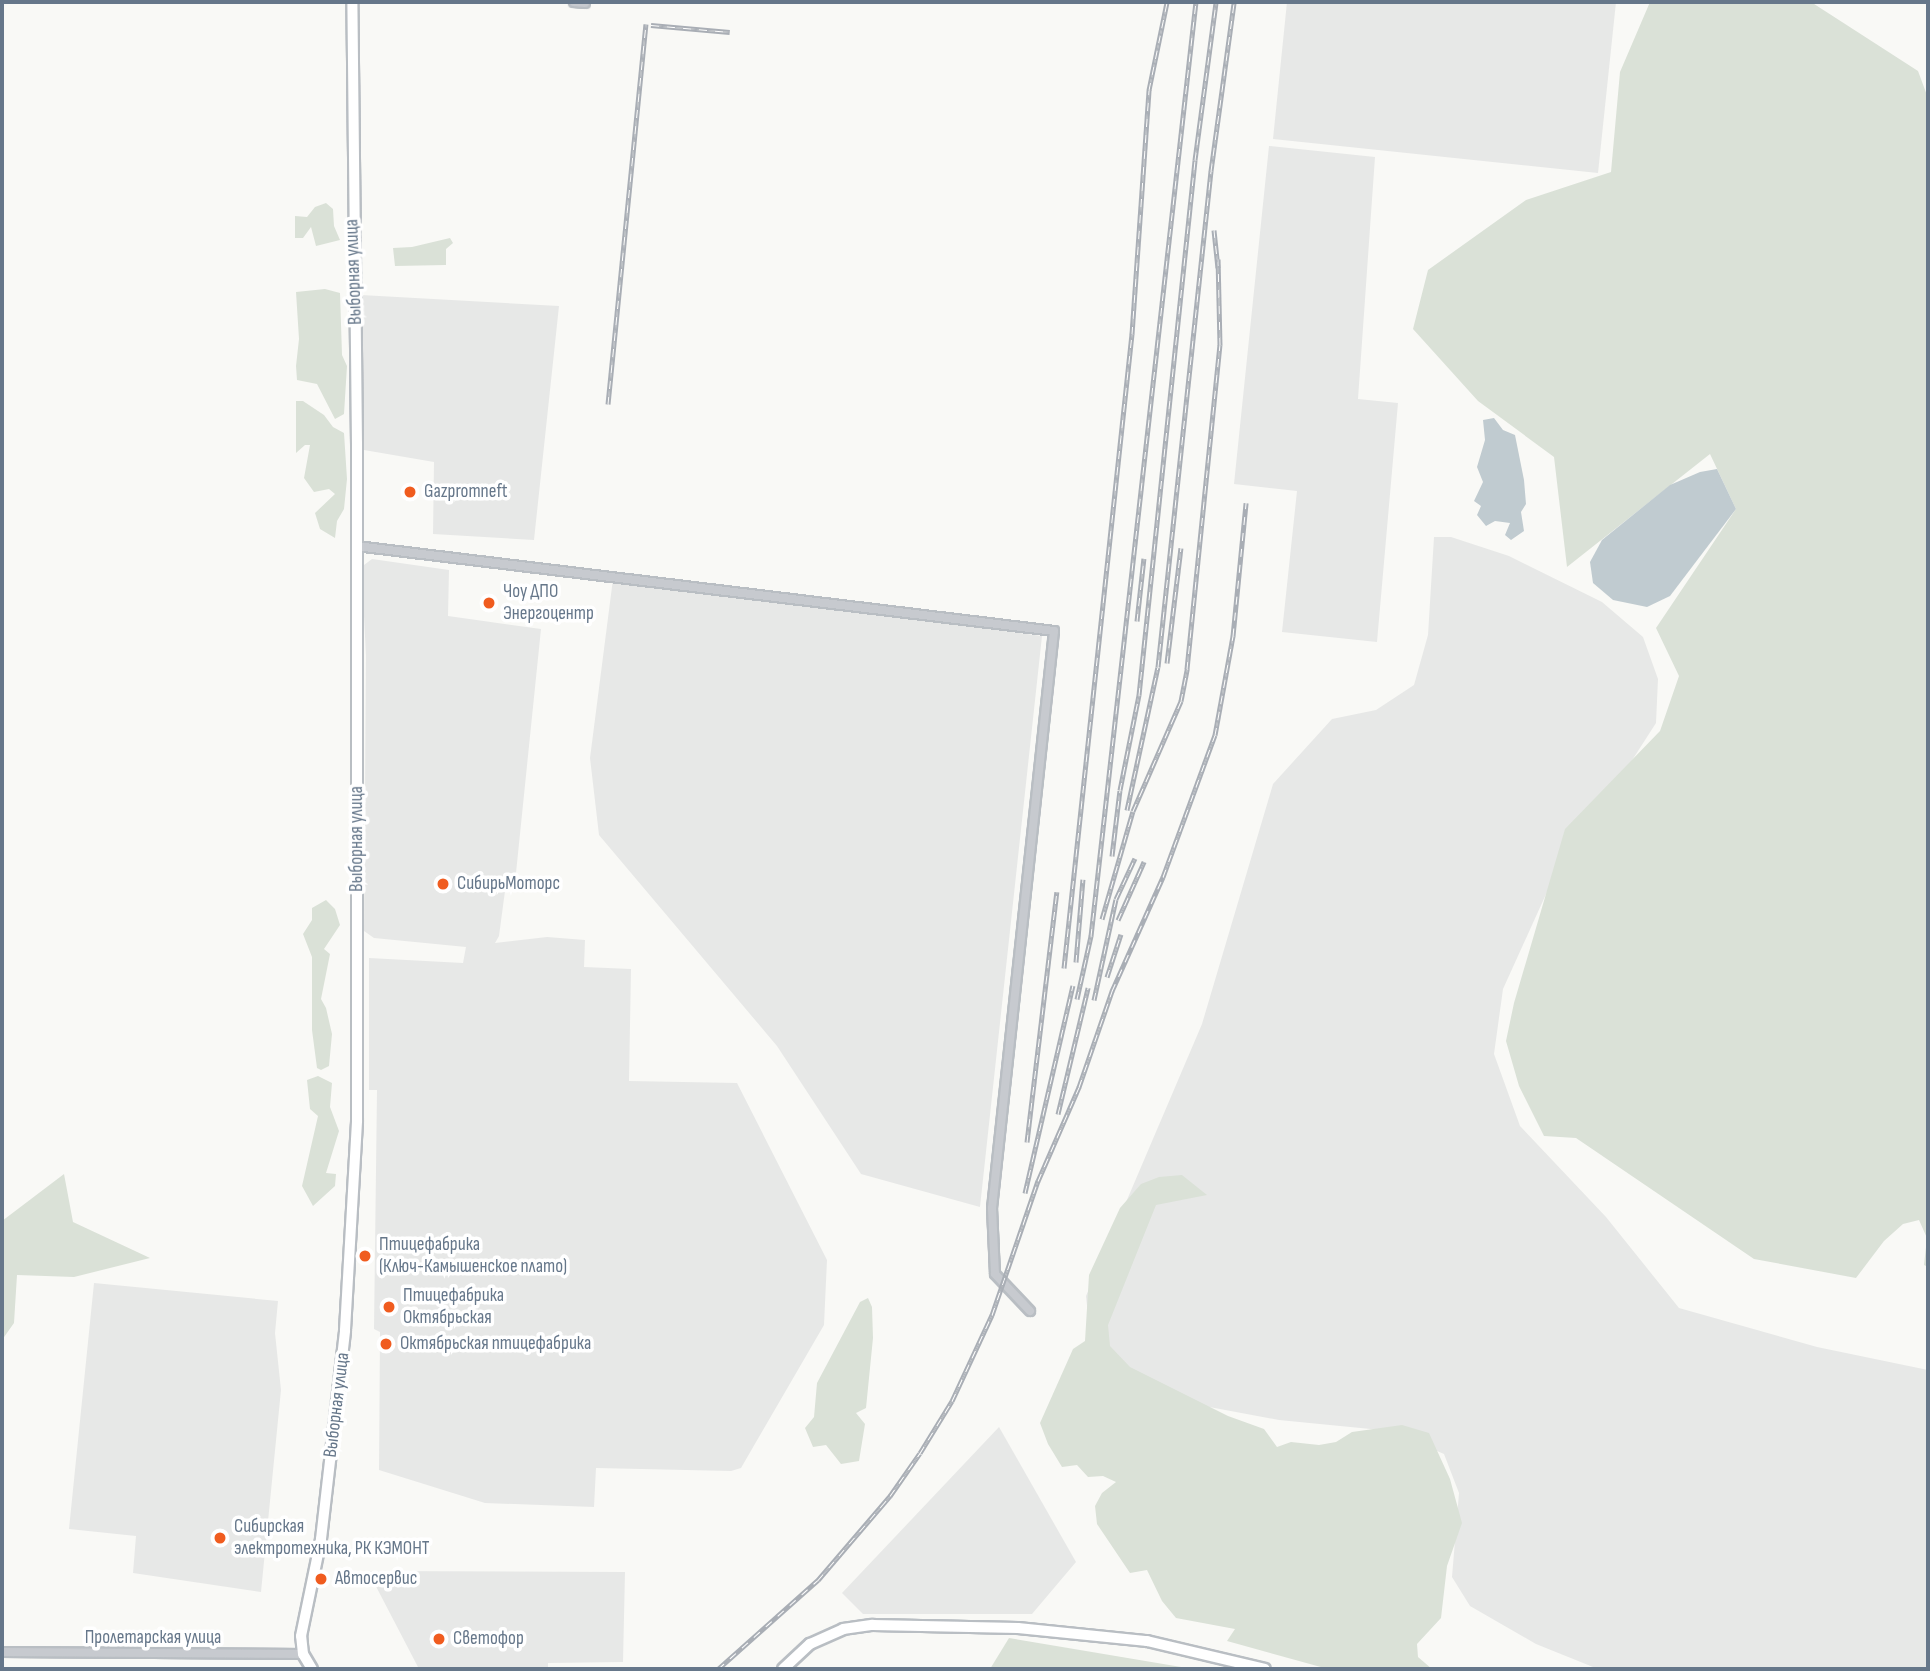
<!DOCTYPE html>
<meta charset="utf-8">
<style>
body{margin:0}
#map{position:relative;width:1930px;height:1671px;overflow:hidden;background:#f9f9f6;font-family:"Sofia Sans Condensed",sans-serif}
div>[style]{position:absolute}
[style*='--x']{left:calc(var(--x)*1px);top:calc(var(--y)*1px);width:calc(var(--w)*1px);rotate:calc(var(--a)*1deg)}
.built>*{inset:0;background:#e7e8e7}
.green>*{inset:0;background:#dae1d7}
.water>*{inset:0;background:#c0cbd0}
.roads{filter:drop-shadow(2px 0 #b9bec3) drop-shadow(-2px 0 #b9bec3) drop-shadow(0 2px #b9bec3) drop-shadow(0 -2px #b9bec3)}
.street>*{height:8px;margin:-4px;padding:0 4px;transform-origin:4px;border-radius:4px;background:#c7cacf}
.secondary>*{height:10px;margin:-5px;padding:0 5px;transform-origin:5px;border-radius:5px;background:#fff}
.rail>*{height:5px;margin-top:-2.5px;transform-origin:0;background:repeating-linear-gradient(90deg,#fff 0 8px,#a9aeb5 0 16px);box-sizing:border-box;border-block:2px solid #a9aeb5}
.dots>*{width:19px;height:19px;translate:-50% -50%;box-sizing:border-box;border:4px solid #fff;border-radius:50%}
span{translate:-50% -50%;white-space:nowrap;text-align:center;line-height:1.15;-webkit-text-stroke:7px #fff;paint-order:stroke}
.street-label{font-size:19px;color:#66778a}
.poi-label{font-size:19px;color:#66778a}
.left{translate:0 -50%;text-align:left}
.frame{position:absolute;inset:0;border:4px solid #66778a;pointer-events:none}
</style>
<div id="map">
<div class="built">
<i style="clip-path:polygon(1287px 2px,1616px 2px,1598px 173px,1273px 139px)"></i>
<i style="clip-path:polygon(1269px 146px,1375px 157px,1358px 399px,1398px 403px,1377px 642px,1282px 632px,1297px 491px,1234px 484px)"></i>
<i style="clip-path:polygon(361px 295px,559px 306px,534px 540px,433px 534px,434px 462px,364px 450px,360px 446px)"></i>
<i style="clip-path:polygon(1434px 537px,1451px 537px,1509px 556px,1602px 602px,1643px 637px,1658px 679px,1656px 723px,1629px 765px,1571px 839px,1503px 989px,1494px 1054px,1520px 1126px,1606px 1217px,1679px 1308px,1817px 1347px,1928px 1370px,1928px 1669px,1598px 1669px,1536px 1644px,1470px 1606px,1452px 1577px,1459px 1493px,1444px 1454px,1391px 1431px,1279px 1420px,1188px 1403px,1091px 1344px,1086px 1296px,1202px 1024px,1273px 784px,1332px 719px,1376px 710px,1414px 685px,1428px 635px)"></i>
<i style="clip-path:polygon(372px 559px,449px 570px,448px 616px,541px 629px,516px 873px,507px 876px,499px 936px,495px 943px,547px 937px,585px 940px,584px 967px,631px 969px,629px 1081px,737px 1083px,827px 1260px,824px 1325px,741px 1468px,731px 1471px,596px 1468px,594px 1507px,485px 1503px,379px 1470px,380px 1332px,374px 1329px,377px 1090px,369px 1090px,369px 958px,463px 963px,466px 947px,374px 938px,364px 931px,366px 656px,363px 596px,364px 565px)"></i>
<i style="clip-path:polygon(613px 579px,1042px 636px,980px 1207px,861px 1174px,777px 1046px,599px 835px,590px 758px)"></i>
<i style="clip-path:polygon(94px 1283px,278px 1301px,275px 1333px,281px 1390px,261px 1592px,133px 1573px,136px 1536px,69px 1529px)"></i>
<i style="clip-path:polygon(999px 1427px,1076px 1562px,1032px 1614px,863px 1614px,842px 1593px)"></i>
<i style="clip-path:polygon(368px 1571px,625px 1572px,623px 1662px,548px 1663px,548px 1669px,419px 1669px)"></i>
</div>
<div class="green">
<i style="clip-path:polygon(1650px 2px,1811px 2px,1918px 71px,1928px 98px,1928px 1267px,1924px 1265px,1927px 1238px,1919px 1220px,1903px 1224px,1884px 1241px,1856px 1278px,1754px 1259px,1576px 1138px,1544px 1136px,1519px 1086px,1506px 1041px,1514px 1003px,1565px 829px,1660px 731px,1679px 676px,1656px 628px,1736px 509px,1710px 454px,1567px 567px,1554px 457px,1478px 401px,1413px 329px,1428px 270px,1526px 200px,1611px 172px,1620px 72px)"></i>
<i style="clip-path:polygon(326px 203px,333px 209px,334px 226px,340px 240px,316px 246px,311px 227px,303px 238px,295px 238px,295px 216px,307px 217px,315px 207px)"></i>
<i style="clip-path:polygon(450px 238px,453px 243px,446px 249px,446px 265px,395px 266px,393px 248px,412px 247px)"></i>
<i style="clip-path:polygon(325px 289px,340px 293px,342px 355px,347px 366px,344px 414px,335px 419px,317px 384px,297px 380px,296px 366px,299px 339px,296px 292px)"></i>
<i style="clip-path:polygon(296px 401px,303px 401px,324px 415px,333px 427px,344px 433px,347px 479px,344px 509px,337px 521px,335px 538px,320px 529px,315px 513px,335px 494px,329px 489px,314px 492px,304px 478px,310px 445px,305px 445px,296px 453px)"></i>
<i style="clip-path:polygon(326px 900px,335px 909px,340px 925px,324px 949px,330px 954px,321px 999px,326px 1008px,332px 1034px,329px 1066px,321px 1070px,317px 1068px,312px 1030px,312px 957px,303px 934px,312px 920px,312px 908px)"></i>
<i style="clip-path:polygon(318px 1076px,332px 1083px,330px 1107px,339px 1131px,326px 1173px,336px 1174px,335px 1186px,313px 1206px,302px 1186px,318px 1116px,310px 1109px,307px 1080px)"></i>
<i style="clip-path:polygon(64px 1174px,73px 1222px,150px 1258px,74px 1277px,17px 1275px,14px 1323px,2px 1340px,2px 1221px)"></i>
<i style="clip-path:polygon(1182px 1175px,1207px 1195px,1156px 1205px,1108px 1325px,1110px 1346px,1130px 1367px,1228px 1416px,1264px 1429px,1277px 1447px,1291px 1442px,1319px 1445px,1336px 1442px,1352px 1432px,1402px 1425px,1429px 1433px,1450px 1479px,1462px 1523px,1447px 1566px,1441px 1618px,1417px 1644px,1418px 1657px,1432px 1669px,1328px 1669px,1227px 1641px,1235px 1629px,1176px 1618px,1162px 1601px,1147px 1570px,1130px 1573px,1097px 1524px,1095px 1506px,1102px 1493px,1116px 1482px,1103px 1476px,1088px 1477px,1077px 1465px,1062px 1467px,1048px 1444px,1040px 1423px,1073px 1349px,1085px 1341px,1089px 1275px,1120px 1208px,1141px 1184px,1159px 1177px)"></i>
<i style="clip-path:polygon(868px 1298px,872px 1307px,873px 1338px,866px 1408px,856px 1413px,865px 1424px,859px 1461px,841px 1464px,826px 1445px,813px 1447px,805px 1428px,814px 1417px,817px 1383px,860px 1302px)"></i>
<i style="clip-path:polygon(1009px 1638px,1193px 1669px,990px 1669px)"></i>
</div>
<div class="water">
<i style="clip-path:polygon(1494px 418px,1503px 430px,1515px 435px,1524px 480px,1526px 504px,1521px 512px,1524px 531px,1511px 540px,1505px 535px,1510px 523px,1495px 521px,1486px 526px,1477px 515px,1481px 506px,1474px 501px,1483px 482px,1477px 467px,1485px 440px,1483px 420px)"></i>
<i style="clip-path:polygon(1717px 469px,1736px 509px,1670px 596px,1647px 607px,1613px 600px,1593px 583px,1590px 562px,1602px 540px,1670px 485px,1700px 472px)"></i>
</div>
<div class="roads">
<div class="street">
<i style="--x:574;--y:2;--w:11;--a:5"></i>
<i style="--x:356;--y:546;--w:703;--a:6.94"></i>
<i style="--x:1054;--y:631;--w:580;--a:96.13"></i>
<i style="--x:992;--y:1208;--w:66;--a:87.4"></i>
<i style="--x:995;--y:1274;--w:51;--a:46.6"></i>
<i style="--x:2;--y:1652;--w:301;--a:0.4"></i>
</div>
<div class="secondary">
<i style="--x:312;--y:1669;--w:17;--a:-121"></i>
<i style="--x:303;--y:1654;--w:18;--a:-96"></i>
<i style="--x:301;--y:1636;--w:99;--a:-78.3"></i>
<i style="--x:321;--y:1539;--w:210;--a:-83.4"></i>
<i style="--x:345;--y:1330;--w:210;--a:-86.7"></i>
<i style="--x:357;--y:1120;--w:676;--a:-90"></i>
<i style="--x:357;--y:444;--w:442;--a:-90.6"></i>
<i style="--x:783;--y:1669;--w:37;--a:-43"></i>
<i style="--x:810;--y:1644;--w:36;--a:-24"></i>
<i style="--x:843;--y:1629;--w:30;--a:-8"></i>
<i style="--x:873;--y:1625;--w:145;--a:1.2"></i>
<i style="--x:1018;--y:1628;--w:130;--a:5.8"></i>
<i style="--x:1147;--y:1641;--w:121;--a:13.3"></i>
</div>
</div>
<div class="rail">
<i style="--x:651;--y:25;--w:79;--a:5.1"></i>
<i style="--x:1214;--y:230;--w:38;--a:84"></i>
<i style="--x:608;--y:404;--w:382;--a:-84.3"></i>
<i style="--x:1137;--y:621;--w:63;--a:-83.7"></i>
<i style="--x:1167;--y:663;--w:116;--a:-83.1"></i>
<i style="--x:1127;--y:810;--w:146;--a:-77.8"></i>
<i style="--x:1158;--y:667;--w:499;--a:-83.9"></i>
<i style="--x:1211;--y:171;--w:171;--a:-82.2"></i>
<i style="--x:1112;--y:856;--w:66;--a:-83.1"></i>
<i style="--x:1120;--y:790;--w:97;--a:-78.7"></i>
<i style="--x:1139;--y:695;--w:538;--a:-84.02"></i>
<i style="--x:1195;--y:160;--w:159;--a:-82.4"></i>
<i style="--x:1102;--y:919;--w:112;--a:-74"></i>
<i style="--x:1133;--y:811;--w:120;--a:-66.4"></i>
<i style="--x:1181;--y:701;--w:33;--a:-79"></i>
<i style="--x:1187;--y:669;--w:326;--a:-84.2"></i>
<i style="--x:1220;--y:345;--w:86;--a:-91.3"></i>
<i style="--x:1118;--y:920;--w:64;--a:-65.9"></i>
<i style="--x:1076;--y:962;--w:83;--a:-85.2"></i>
<i style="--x:1064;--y:968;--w:638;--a:-83.88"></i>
<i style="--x:1132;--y:334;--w:245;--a:-86"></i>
<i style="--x:1149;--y:90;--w:90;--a:-78.4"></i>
<i style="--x:1107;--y:977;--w:45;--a:-72"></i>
<i style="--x:1077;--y:999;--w:65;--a:-77.5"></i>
<i style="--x:1091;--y:936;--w:940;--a:-83.59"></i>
<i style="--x:1094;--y:1000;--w:103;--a:-77.7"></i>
<i style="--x:1116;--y:899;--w:45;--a:-65.1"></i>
<i style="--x:1058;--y:1114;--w:130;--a:-76.6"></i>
<i style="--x:1027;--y:1142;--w:252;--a:-83.2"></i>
<i style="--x:1025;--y:1193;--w:213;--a:-77"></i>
<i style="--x:718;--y:1669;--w:134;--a:-41.7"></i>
<i style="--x:818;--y:1580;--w:111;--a:-49.4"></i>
<i style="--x:890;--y:1496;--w:52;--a:-55.1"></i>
<i style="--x:920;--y:1453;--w:61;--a:-58.4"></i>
<i style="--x:952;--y:1401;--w:95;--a:-65.1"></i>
<i style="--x:992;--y:1315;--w:142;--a:-71.1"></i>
<i style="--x:1038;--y:1181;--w:103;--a:-66.4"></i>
<i style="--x:1079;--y:1087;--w:102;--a:-71"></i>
<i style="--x:1112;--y:991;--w:125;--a:-65.9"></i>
<i style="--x:1163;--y:877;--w:151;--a:-69.9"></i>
<i style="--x:1215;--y:735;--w:101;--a:-79.7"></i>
<i style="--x:1233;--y:636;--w:134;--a:-84.4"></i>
</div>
<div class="dots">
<i style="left:410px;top:492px;background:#f05c1f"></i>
<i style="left:489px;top:603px;background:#f05c1f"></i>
<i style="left:443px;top:884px;background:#f05c1f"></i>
<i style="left:365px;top:1256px;background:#f05c1f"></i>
<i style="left:389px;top:1307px;background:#f05c1f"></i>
<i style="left:386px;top:1344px;background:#f05c1f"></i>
<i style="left:220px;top:1538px;background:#f05c1f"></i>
<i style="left:321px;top:1579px;background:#f05c1f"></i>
<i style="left:439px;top:1639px;background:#f05c1f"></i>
</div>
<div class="street-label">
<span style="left:354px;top:272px;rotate:-92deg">Выборная улица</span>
<span style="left:357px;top:839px;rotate:-90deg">Выборная улица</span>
<span style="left:337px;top:1405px;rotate:-83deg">Выборная улица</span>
<span style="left:153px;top:1638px">Пролетарская улица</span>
</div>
<div class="poi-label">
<span class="left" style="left:424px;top:492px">Gazpromneft</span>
<span class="left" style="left:503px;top:603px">Чоу ДПО<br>Энергоцентр</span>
<span class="left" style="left:457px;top:884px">СибирьМоторс</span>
<span class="left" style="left:379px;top:1256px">Птицефабрика<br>(Ключ-Камышенское плато)</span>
<span class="left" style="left:403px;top:1307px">Птицефабрика<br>Октябрьская</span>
<span class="left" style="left:400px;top:1344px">Октябрьская птицефабрика</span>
<span class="left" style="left:234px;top:1538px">Сибирская<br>электротехника, РК КЭМОНТ</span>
<span class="left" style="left:335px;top:1579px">Автосервис</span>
<span class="left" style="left:453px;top:1639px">Светофор</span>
</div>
<div class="frame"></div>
</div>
